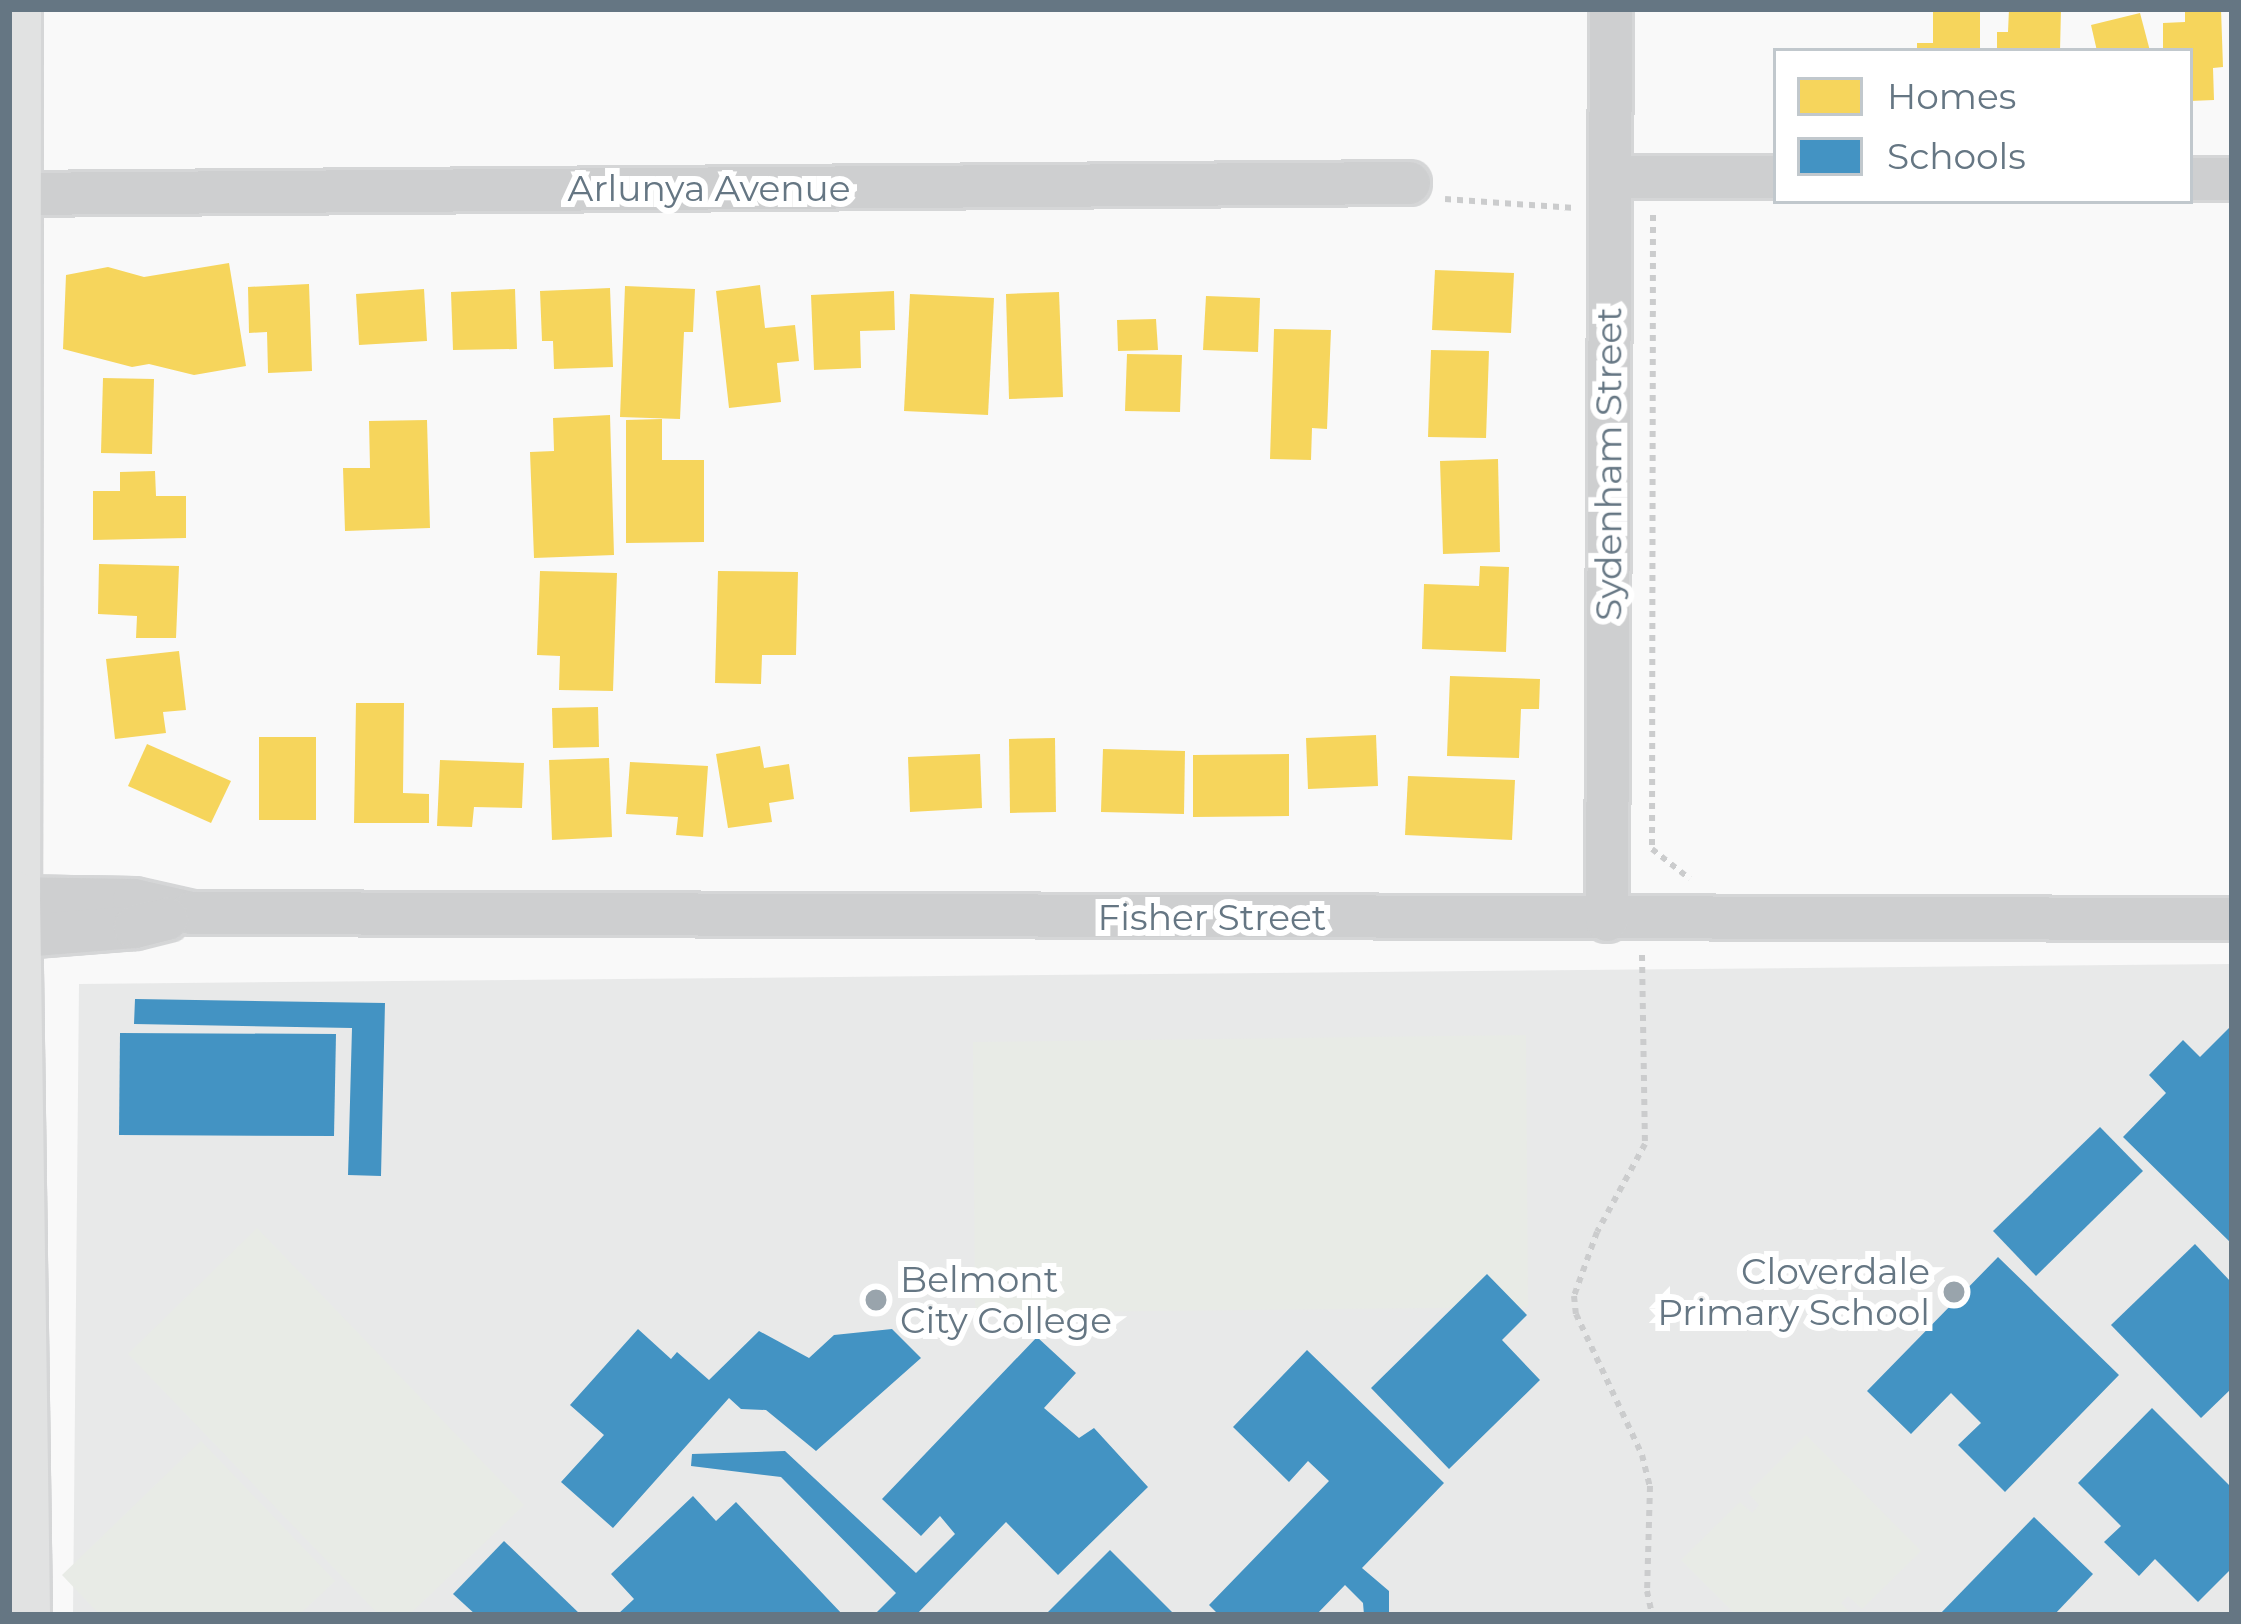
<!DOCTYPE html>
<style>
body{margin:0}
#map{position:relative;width:2241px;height:1624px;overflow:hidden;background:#f9f9f9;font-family:Montserrat,sans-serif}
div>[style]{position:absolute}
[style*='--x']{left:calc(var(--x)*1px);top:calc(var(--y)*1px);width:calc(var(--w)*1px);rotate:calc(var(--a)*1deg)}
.built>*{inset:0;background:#e8e9e9}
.green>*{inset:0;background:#e8ebe6}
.homes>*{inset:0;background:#f6d55c}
.schools>*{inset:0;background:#4393c3}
.path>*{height:6px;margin-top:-3px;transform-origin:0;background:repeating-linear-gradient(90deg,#cbcccd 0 6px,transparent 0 12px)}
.roads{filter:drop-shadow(3px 0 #d5d6d7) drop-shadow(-3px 0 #d5d6d7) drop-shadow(0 3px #d5d6d7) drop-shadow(0 -3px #d5d6d7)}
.minor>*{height:42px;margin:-21px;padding:0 21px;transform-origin:21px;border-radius:21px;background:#cecfd0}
.major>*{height:54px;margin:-27px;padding:0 27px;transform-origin:27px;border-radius:27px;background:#e1e2e2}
.dots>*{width:33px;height:33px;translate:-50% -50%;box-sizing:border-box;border:6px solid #fff;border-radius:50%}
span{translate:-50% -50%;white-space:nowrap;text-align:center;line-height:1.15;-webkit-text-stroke:12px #fff;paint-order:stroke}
.street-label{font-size:36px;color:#657683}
.poi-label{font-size:36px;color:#657683}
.right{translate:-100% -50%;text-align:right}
.left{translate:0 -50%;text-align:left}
.frame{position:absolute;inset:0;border:12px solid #657683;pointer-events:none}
.legend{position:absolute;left:1773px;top:48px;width:420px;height:156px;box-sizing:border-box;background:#fff;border:3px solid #c1c8cd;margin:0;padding:15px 21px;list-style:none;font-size:36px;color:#657683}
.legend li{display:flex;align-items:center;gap:24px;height:60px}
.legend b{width:60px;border:3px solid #c1c8cd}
</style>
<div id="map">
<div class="built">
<i style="clip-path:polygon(2232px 964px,2232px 1615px,73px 1615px,79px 984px)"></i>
</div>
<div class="green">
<i style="clip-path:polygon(1526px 1035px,1528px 1307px,975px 1313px,973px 1042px)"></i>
<i style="clip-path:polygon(257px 1228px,524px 1505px,409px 1615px,379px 1615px,128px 1354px)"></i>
<i style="clip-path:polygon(1806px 1435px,1921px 1551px,1862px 1609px,1848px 1596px,1841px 1603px,1852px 1615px,1736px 1615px,1681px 1560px,1740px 1502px,1752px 1513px,1759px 1505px,1748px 1493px)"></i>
<i style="clip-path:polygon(201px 1441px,335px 1581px,299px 1615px,100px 1615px,62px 1575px)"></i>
</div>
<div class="homes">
<i style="clip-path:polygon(1933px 9px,1980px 9px,1980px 51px,1917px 51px,1917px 43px,1933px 43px)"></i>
<i style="clip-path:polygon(2009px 9px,2061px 9px,2060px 51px,1997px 51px,1997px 32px,2008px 32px)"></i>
<i style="clip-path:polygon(2185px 9px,2221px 9px,2223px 67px,2213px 68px,2214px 100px,2190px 101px,2190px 51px,2163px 51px,2163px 23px,2185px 22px)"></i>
<i style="clip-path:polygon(2140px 13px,2150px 51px,2097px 51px,2091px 25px)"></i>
<i style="clip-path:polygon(229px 263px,246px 366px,194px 375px,149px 364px,132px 367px,63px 349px,66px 275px,108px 267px,144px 277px)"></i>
<i style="clip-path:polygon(1435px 270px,1514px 273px,1511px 333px,1432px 330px)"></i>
<i style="clip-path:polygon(309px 284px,312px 371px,268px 373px,267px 332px,249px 333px,248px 287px)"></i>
<i style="clip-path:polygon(760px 285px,765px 328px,795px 325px,799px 361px,777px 363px,781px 402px,729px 408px,716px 291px)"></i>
<i style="clip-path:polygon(625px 286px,695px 289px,693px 332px,684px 332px,680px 419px,620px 417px)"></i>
<i style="clip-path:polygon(610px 288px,613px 367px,554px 369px,553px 341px,542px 341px,540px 291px)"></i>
<i style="clip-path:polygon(424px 289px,427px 341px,359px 345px,356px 294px)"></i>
<i style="clip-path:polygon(515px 289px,517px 349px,453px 350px,451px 292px)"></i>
<i style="clip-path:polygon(894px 291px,895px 330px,860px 331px,861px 368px,814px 370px,811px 295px)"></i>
<i style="clip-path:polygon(1059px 292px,1063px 397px,1009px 399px,1006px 294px)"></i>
<i style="clip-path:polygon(910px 294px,994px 298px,988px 415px,904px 411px)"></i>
<i style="clip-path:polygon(1206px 296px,1260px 298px,1258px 352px,1203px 350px)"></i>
<i style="clip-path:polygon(1156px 319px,1158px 350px,1118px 351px,1117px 320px)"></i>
<i style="clip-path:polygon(1274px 329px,1331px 330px,1327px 429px,1312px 428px,1311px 460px,1270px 459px)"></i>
<i style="clip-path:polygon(1431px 350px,1489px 351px,1486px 438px,1428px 437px)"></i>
<i style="clip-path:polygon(1127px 354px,1182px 355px,1180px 412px,1125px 411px)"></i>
<i style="clip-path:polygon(103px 378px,154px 379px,152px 454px,101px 453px)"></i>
<i style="clip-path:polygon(610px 415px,614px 555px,534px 558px,530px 452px,554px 451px,553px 418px)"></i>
<i style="clip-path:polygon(662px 419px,662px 460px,704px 460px,704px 542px,626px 543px,626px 420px)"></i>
<i style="clip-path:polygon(427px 420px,430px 528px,345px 531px,343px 468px,370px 468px,369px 421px)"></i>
<i style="clip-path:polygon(1498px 459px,1500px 552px,1443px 554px,1440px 461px)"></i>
<i style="clip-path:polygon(155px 471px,156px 496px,186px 496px,186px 538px,93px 540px,93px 491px,120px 491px,120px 472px)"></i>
<i style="clip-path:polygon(99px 564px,179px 566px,176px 638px,136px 638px,137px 616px,98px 614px)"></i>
<i style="clip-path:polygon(1480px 566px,1509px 567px,1506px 652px,1422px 649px,1424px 584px,1479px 586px)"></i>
<i style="clip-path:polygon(540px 571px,617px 573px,613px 691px,559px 690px,560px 656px,537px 655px)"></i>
<i style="clip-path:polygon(718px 571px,798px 572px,796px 655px,762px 655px,761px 684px,715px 683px)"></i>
<i style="clip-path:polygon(179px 651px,186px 710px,163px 712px,166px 733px,115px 739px,106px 659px)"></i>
<i style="clip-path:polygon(1450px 676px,1540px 679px,1539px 709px,1521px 709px,1519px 758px,1447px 756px)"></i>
<i style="clip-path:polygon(356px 703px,404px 703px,403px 793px,429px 794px,429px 823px,354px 823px)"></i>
<i style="clip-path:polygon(598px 707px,599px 747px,553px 748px,552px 708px)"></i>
<i style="clip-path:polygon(1376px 735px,1378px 786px,1308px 789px,1306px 738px)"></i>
<i style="clip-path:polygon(259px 737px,316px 737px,316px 820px,259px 820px)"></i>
<i style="clip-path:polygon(1055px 738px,1056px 812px,1010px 813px,1009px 739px)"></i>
<i style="clip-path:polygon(147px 744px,231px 781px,211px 823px,128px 786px)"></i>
<i style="clip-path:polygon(760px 746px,764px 768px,789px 764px,794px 799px,769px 803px,772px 822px,728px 828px,716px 754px)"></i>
<i style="clip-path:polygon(1103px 749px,1185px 751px,1184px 814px,1101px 812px)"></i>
<i style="clip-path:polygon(980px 754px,982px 808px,910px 812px,908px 757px)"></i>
<i style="clip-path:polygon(1289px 754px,1289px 816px,1193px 817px,1193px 755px)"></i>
<i style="clip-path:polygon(609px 758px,612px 837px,552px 840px,549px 760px)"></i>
<i style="clip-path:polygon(440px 760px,524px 763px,522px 808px,474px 807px,472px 827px,437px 826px)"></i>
<i style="clip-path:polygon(630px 762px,708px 766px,703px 837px,676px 835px,678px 817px,626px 814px)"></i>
<i style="clip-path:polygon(1408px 776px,1515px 780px,1512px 840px,1405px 835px)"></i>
</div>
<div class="schools">
<i style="clip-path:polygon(135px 999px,385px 1003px,381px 1176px,348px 1175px,352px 1028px,134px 1024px)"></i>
<i style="clip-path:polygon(2232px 1025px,2232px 1244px,2123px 1137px,2166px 1093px,2149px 1075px,2183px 1040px,2200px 1057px)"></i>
<i style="clip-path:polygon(120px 1033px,336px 1034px,334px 1136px,119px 1135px)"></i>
<i style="clip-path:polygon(2100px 1127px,2143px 1171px,2036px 1276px,1993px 1231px)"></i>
<i style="clip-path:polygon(2195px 1244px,2232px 1283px,2232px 1388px,2201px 1418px,2111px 1325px)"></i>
<i style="clip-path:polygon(1998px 1257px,2119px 1375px,2005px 1492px,1958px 1445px,1981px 1423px,1951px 1393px,1911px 1434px,1867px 1391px)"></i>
<i style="clip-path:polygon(1487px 1274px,1527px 1315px,1502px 1340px,1540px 1380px,1449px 1469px,1371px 1388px)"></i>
<i style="clip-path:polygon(638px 1329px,671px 1359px,677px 1352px,709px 1380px,759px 1331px,809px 1358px,834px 1335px,892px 1329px,921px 1358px,816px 1451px,766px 1410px,741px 1409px,729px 1398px,613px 1528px,561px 1482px,604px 1435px,570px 1405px)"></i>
<i style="clip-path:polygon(1037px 1337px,1076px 1373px,1044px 1408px,1079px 1438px,1094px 1428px,1148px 1487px,1058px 1575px,1006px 1522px,916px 1615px,874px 1615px,896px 1593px,781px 1477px,691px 1466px,692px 1454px,785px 1451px,916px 1573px,955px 1534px,940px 1516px,921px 1536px,882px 1499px)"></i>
<i style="clip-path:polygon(1307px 1350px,1444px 1483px,1362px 1568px,1389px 1591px,1389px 1615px,1364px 1615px,1363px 1603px,1345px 1585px,1316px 1615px,1219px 1615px,1209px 1605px,1329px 1481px,1308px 1461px,1289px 1482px,1233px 1427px)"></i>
<i style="clip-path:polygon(2152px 1408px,2232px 1488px,2232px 1568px,2198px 1602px,2155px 1559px,2139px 1576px,2104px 1542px,2121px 1526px,2078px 1483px)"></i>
<i style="clip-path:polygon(693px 1496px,716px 1521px,736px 1502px,843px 1615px,617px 1615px,634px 1599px,611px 1574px)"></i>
<i style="clip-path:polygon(2034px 1517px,2093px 1574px,2054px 1615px,1939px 1615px)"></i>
<i style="clip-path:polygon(504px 1541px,581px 1615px,476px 1615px,453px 1594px)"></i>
<i style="clip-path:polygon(1110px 1550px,1175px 1615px,1045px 1615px)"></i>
</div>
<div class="path">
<i style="--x:1445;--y:199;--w:130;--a:4"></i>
<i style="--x:1653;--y:215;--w:634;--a:90.09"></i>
<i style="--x:1652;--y:849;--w:48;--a:38.3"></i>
<i style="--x:1642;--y:955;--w:189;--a:89.1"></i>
<i style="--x:1645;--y:1144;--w:100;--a:118.6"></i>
<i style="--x:1597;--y:1232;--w:68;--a:109.8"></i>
<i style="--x:1574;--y:1296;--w:18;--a:84"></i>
<i style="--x:1576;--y:1314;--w:156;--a:64.9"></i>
<i style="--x:1642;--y:1455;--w:32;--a:76"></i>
<i style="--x:1650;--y:1486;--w:105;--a:91.6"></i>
<i style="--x:1647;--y:1591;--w:25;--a:78"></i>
</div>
<div class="roads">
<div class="minor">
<i style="--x:1610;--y:177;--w:166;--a:0"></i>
<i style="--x:2190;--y:179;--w:42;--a:0"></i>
<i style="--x:9;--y:194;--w:1400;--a:-0.45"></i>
<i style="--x:9;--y:898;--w:125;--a:0.9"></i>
<i style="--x:134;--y:900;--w:59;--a:12.6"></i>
<i style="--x:192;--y:913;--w:2040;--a:0.17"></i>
<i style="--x:1607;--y:920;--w:911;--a:-89.75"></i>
<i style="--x:9;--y:937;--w:126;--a:-4.5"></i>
<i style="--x:135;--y:927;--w:33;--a:-14"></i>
</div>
<div class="major">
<i style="--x:14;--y:9;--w:889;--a:90.06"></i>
<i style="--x:13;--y:898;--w:717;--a:89.2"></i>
</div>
</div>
<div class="dots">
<i style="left:1954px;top:1292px;background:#99a4ac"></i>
<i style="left:876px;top:1300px;background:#99a4ac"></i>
</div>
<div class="street-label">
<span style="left:709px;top:189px">Arlunya Avenue</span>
<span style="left:1609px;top:464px;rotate:-90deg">Sydenham Street</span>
<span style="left:1212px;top:918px">Fisher Street</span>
</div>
<div class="poi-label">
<span class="right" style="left:1930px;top:1292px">Cloverdale<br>Primary School</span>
<span class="left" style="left:900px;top:1300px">Belmont<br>City College</span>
</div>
<div class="frame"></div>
<ul class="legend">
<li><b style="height:33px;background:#f6d55c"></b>Homes</li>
<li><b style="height:33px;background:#4393c3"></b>Schools</li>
</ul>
</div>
